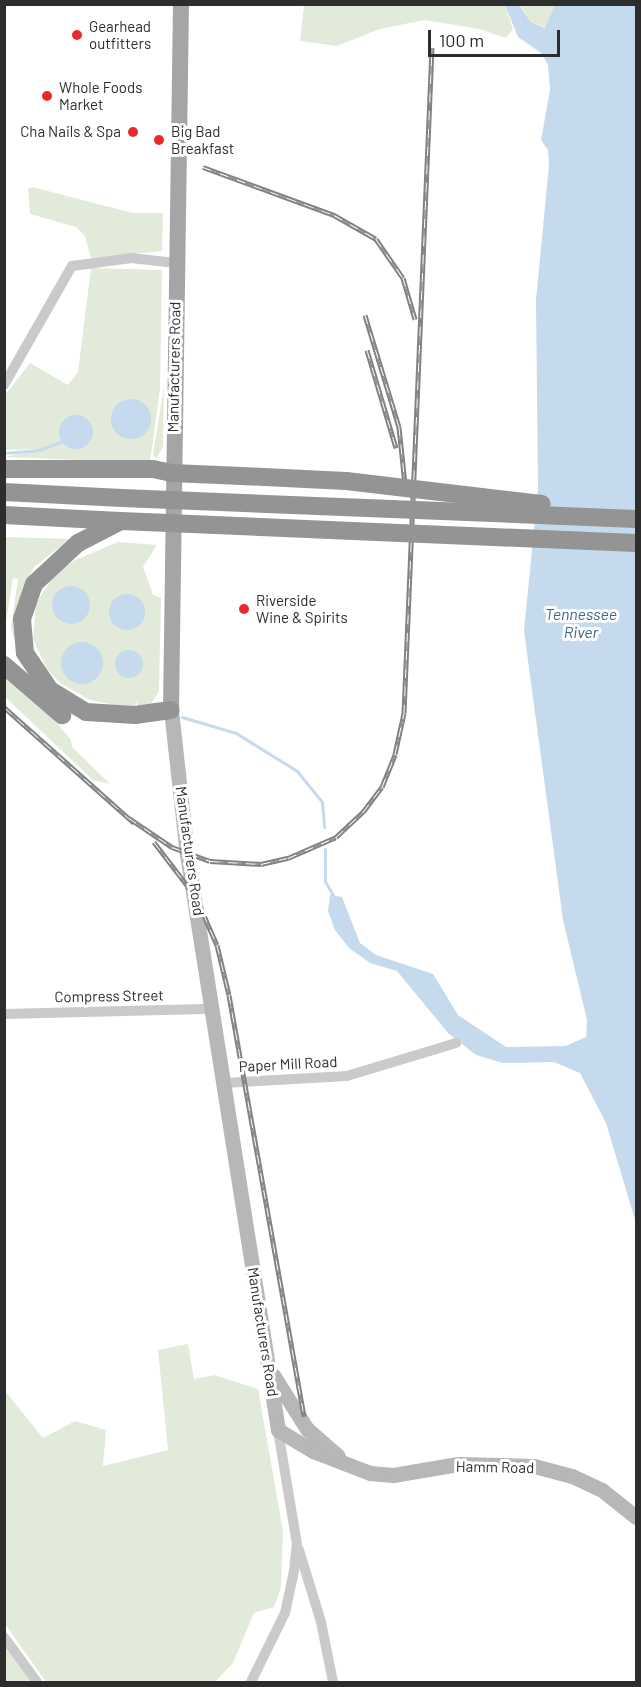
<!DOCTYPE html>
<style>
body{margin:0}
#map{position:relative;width:641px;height:1687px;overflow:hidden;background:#fff;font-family:Barlow,sans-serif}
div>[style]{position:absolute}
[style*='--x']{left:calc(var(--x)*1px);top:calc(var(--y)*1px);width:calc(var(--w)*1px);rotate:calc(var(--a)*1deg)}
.green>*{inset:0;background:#e2ebda}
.water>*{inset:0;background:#c5daec}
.round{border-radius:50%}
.stream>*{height:3px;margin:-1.5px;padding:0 1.5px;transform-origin:1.5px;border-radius:1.5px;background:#c5daec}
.minor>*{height:10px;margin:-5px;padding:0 5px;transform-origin:5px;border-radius:5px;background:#cacaca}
.secondary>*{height:15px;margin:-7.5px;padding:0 7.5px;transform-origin:7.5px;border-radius:7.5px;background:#b7b7b7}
.primary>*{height:16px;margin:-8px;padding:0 8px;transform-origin:8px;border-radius:8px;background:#a5a5a5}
.motorway>*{height:18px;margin:-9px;padding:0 9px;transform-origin:9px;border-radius:9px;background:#949494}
.rail>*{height:5px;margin-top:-2.5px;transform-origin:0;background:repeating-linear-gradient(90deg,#fff 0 9px,#828282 0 18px);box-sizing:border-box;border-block:2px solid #828282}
.motorway-bridge>*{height:18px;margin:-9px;padding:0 9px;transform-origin:9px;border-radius:9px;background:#949494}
.dots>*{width:16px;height:16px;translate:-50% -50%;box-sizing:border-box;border:3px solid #fff;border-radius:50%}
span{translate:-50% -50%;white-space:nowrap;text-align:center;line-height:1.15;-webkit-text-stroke:6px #fff;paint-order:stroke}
.poi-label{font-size:15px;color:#2d2d2d}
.left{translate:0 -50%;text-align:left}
.right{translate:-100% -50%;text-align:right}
.street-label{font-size:15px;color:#2d2d2d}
.water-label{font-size:16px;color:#396891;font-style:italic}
.frame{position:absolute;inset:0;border:6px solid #2d2d2d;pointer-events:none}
.scale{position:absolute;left:428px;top:30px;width:132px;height:27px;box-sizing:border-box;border:3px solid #2d2d2d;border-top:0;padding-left:8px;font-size:18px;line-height:21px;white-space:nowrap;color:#2d2d2d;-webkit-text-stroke:4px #fff;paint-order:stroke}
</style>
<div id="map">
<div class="green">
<i style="clip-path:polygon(304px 5px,505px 5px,513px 29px,506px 38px,479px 29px,424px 20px,380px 29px,337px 46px,300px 41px)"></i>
<i style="clip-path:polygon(520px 5px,555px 5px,548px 28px,531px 22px)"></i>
<i style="clip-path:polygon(32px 187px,133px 213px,163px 213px,162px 251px,91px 258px,85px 236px,76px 227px,30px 214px,28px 189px)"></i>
<i style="clip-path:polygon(91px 268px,162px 270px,160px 388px,150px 463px,5px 457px,62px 443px,37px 449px,5px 450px,5px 395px,30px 363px,68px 385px,78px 372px)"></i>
<i style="clip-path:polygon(164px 387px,163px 446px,156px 459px,153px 454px)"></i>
<i style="clip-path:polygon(5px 537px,70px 539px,34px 567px,23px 588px,14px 641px,11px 627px,18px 579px,13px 578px,5px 628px)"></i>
<i style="clip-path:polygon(118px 542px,157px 545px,143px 567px,153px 595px,161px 598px,159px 691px,150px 706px,138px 707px,136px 701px,135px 709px,90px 700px,60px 683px,47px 669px,33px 639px,36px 604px,54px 575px,75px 560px)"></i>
<i style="clip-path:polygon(4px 675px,51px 716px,71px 740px,72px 747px,110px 784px,93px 780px,5px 697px)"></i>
<i style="clip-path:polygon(188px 1344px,194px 1379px,214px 1375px,258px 1389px,283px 1531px,281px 1587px,274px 1607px,254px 1613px,233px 1663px,215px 1682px,46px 1682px,5px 1624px,5px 1391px,43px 1438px,75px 1421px,106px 1430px,103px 1466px,168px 1450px,158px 1350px)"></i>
<i style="clip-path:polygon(4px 1646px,31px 1682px,5px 1682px)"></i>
</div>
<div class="water">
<i style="clip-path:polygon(505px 5px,519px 5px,531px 22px,545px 28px,555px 5px,636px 5px,636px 1223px,606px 1123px,580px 1073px,554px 1062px,503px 1063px,476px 1055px,448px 1033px,397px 971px,370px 963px,349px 948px,335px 930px,328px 911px,330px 895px,342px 897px,360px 943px,376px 955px,433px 974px,458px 1015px,506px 1047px,566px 1046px,586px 1037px,587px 1020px,563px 920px,524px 631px,538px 490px,536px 300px,549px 165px,548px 150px,541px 140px,550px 90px,548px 65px,541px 53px,518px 37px)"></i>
<i class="round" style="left:111px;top:399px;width:40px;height:40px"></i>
<i class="round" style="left:59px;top:415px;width:34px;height:34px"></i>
<i class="round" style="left:52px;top:586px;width:38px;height:38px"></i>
<i class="round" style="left:109px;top:594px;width:36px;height:36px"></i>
<i class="round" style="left:61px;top:642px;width:42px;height:42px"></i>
<i class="round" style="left:115px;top:650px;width:28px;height:28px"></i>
</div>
<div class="stream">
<i style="--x:4;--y:453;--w:35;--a:-5"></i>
<i style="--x:39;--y:450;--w:25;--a:-21"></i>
<i style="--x:182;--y:717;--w:56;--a:16.5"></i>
<i style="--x:236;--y:733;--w:72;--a:31.9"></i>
<i style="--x:297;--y:771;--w:40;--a:51"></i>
<i style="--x:322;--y:802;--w:25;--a:85"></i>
<i style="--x:325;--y:849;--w:32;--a:90"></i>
<i style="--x:325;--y:881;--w:18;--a:61"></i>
</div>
<div class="minor">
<i style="--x:4;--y:385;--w:137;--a:-60.3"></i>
<i style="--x:72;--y:266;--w:60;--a:-7.7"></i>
<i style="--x:131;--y:258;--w:45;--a:6.3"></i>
<i style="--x:4;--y:1014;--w:210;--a:-1.4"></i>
<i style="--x:224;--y:1083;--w:123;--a:-3.3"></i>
<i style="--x:347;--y:1076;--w:114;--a:-16.8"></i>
<i style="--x:299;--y:1550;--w:75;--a:73"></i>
<i style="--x:321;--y:1622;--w:61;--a:78.7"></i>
<i style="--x:4;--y:1637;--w:56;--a:53.7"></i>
<i style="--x:251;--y:1682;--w:77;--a:-63.8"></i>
<i style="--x:285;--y:1613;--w:43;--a:-77.9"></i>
<i style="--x:294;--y:1571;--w:27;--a:-84"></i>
<i style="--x:297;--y:1544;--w:116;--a:-99.5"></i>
</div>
<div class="secondary">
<i style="--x:171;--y:710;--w:145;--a:83.7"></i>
<i style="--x:187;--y:854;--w:583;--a:81.02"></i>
<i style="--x:278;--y:1430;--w:41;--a:31"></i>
<i style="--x:313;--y:1451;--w:61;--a:21.1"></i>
<i style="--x:370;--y:1473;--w:23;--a:5"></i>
<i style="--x:393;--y:1475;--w:66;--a:-9.6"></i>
<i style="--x:458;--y:1464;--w:76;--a:1.5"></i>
<i style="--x:534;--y:1466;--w:39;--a:15"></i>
<i style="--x:572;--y:1476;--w:33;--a:25"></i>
<i style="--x:602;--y:1490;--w:43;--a:38.5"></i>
<i style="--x:273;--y:1375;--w:64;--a:57.8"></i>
<i style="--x:307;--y:1429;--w:41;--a:41.1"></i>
</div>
<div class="primary">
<i style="--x:171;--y:710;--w:706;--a:-89.19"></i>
</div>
<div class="motorway">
<i style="--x:4;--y:469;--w:149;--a:0"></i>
<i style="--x:153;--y:469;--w:19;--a:12"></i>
<i style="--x:172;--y:473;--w:70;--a:2.5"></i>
<i style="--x:4;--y:492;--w:118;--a:2.9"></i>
<i style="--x:4;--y:515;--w:116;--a:3"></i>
<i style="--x:121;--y:521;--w:48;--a:152.9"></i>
<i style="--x:78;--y:543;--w:60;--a:137"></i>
<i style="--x:34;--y:584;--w:37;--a:109"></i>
<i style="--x:22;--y:619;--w:34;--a:85"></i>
<i style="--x:25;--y:653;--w:45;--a:56"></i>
<i style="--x:50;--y:690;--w:42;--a:31.4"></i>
<i style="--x:86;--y:712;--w:49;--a:3.5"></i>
<i style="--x:135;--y:715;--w:36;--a:-8"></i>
<i style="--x:4;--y:665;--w:77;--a:40.8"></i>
</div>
<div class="rail">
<i style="--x:203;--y:167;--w:140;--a:20.1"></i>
<i style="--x:334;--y:215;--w:48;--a:29.7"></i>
<i style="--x:376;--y:239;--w:47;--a:55.3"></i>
<i style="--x:403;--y:278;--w:43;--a:73.7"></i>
<i style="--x:365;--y:315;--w:117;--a:73.1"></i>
<i style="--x:399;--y:427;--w:57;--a:84"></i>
<i style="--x:367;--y:350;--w:102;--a:73.5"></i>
<i style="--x:4;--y:707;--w:174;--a:41.7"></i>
<i style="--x:129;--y:818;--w:52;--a:34"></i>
<i style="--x:172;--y:847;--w:40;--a:20.2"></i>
<i style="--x:210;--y:861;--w:51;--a:3.4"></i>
<i style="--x:261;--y:864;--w:28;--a:-13"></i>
<i style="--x:288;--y:858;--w:52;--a:-23.6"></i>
<i style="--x:336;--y:837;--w:37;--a:-43"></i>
<i style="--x:363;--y:812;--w:31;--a:-53"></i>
<i style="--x:382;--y:787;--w:35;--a:-68"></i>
<i style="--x:395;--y:754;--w:42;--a:-77.6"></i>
<i style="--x:404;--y:713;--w:666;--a:-87.59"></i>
<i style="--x:154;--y:842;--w:69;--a:52.6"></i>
<i style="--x:196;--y:897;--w:52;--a:66.4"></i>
<i style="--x:217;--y:945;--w:51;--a:76.5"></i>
<i style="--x:229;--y:995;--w:428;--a:79.9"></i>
</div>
<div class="motorway-bridge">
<i style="--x:242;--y:476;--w:104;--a:2.8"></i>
<i style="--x:346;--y:481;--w:197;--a:6.7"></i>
<i style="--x:122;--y:498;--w:514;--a:2.34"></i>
<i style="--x:121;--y:521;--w:515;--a:2.45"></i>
</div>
<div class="dots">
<i style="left:77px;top:35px;background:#ea2a2a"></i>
<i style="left:47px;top:96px;background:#ea2a2a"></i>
<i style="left:133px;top:132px;background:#ea2a2a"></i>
<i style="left:159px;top:140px;background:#ea2a2a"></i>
<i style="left:244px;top:609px;background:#ea2a2a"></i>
</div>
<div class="poi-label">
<span class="left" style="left:89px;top:35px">Gearhead<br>outfitters</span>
<span class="left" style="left:59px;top:96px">Whole Foods<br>Market</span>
<span class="left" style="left:171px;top:140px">Big Bad<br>Breakfast</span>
<span class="right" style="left:121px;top:132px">Cha Nails &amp; Spa</span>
<span class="left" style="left:256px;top:609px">Riverside<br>Wine &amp; Spirits</span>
</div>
<div class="street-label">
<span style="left:174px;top:367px;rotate:-89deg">Manufacturers Road</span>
<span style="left:190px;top:851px;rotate:82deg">Manufacturers Road</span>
<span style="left:109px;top:996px;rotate:-1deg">Compress Street</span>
<span style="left:288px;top:1064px;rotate:-3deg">Paper Mill Road</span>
<span style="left:263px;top:1332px;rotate:81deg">Manufacturers Road</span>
<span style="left:495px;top:1467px;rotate:1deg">Hamm Road</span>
</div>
<div class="water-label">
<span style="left:581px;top:623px">Tennessee<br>River</span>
</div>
<div class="frame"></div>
<div class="scale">100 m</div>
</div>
